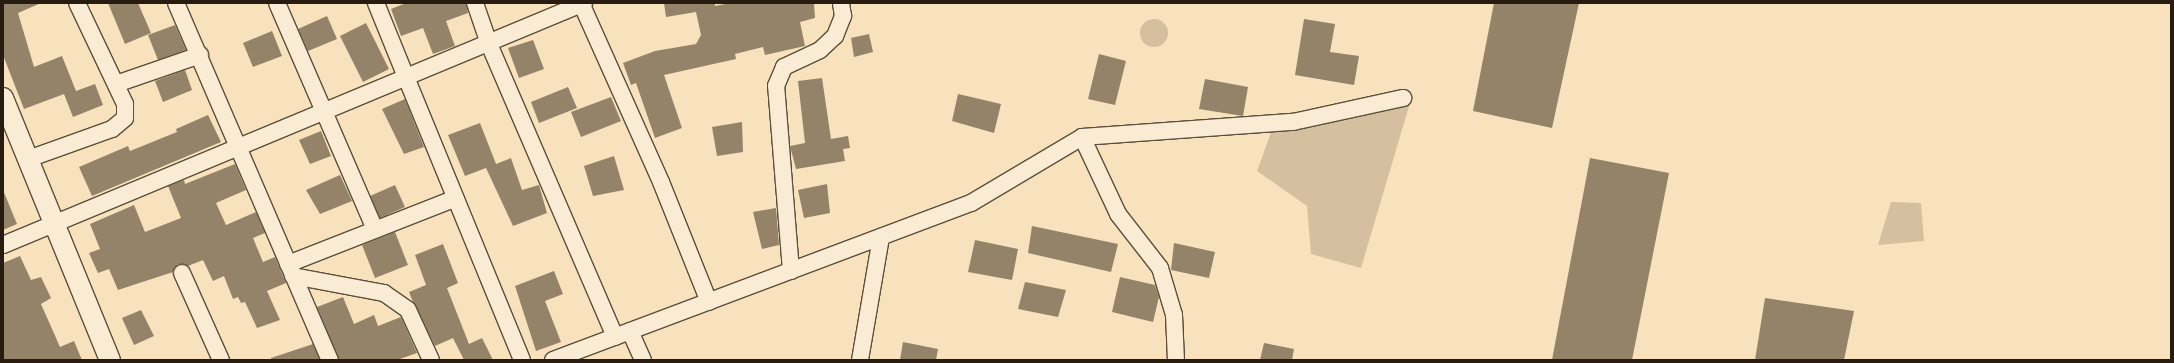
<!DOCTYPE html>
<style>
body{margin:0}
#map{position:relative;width:2174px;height:363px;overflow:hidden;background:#f8e2bd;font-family:"IM FELL Great Primer",serif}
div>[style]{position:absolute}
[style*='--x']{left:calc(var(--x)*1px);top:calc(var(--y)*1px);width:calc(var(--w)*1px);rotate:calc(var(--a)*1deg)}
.green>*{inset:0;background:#d4c09f}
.round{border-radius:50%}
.building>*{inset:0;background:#948369}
.roads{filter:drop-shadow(1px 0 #5b4e3a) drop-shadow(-1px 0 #5b4e3a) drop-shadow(0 1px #5b4e3a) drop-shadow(0 -1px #5b4e3a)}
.minor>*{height:16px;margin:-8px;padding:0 8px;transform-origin:8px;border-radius:8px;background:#faecd4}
.tertiary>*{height:20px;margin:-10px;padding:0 10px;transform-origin:10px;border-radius:10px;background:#faecd4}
span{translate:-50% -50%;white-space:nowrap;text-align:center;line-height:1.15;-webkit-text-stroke:3px #faecd4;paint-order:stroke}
.frame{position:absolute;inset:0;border:4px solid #271c0f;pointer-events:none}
</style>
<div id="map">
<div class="green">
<i class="round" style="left:1140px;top:19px;width:28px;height:28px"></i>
<i style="clip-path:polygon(1410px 103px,1361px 268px,1311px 254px,1307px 206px,1257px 171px,1272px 130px)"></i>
<i style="clip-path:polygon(1891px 202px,1921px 203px,1924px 241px,1878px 245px)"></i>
</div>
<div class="building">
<i style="clip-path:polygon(3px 3px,41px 3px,18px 13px,34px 67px,62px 56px,76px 91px,95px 84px,103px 105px,73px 117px,64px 94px,24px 109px,3px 55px)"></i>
<i style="clip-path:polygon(108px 3px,138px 3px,151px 33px,125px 44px)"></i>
<i style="clip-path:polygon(406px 3px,466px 3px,468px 13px,446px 21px,455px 46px,433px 54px,423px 28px,401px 36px,391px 9px)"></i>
<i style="clip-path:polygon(664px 3px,715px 3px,715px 6px,730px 3px,814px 3px,815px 18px,800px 22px,805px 46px,765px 55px,763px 47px,735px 54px,736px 59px,664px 75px,682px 128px,655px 138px,636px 83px,631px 85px,623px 63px,655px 51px,696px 44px,701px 35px,696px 12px,666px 17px)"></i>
<i style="clip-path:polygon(1494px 3px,1579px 3px,1552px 128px,1473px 111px)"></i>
<i style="clip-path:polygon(327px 16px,337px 39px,308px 51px,298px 29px)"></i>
<i style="clip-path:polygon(1304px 19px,1335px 24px,1330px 52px,1359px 56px,1354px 85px,1295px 75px)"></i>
<i style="clip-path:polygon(366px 23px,389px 69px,363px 82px,340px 36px)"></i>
<i style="clip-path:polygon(175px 25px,186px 50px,158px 60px,148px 35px)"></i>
<i style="clip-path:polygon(272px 31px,282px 56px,253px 67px,243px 43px)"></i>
<i style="clip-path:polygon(869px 34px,873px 52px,854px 57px,851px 38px)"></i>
<i style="clip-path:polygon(533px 40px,544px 69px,519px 78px,508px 48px)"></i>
<i style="clip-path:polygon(1099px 54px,1126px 61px,1115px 105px,1088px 99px)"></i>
<i style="clip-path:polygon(185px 70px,192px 90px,163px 102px,155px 81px)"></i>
<i style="clip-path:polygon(822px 78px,831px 139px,848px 136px,850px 148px,843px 149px,845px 161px,796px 169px,790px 146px,805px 143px,798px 81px)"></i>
<i style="clip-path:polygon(1205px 79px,1248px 87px,1243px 116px,1199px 109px)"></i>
<i style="clip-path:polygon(568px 87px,577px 108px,539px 123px,531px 102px)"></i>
<i style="clip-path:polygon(958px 94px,1001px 104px,994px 133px,952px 121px)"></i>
<i style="clip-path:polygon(611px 97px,621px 121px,581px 137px,571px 112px)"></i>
<i style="clip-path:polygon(405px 99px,424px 147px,404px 154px,382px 109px)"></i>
<i style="clip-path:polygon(208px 115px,221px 142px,92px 196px,79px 167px,128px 146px,130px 151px,177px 132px,176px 129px)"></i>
<i style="clip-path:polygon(742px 122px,743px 152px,717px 156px,712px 127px)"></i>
<i style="clip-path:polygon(480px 123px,496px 164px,511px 158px,522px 190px,539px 185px,547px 213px,513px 226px,486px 168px,465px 176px,448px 135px)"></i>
<i style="clip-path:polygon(321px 131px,331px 156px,310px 164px,299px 140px)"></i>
<i style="clip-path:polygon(614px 156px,624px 190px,593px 196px,584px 166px)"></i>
<i style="clip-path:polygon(1590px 158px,1669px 173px,1632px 360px,1552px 360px)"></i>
<i style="clip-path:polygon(235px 164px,246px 190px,216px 203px,226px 225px,256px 212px,265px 233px,253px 238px,263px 262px,275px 257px,286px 283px,267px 291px,280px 320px,257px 328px,245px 302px,241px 303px,238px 297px,233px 299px,224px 276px,213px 281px,203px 260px,188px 266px,178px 264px,173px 272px,118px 290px,109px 269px,98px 273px,89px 253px,100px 249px,90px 224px,134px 205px,145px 232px,181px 218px,168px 186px,184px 180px,185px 184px)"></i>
<i style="clip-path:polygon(340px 175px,352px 201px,320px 214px,306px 190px)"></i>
<i style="clip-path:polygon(827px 184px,830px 213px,804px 218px,798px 190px)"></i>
<i style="clip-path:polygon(395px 185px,405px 207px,380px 218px,370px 196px)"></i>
<i style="clip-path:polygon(3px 190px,17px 224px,3px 230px)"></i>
<i style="clip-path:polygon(776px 208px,779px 245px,762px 249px,753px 212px)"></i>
<i style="clip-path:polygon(1032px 226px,1118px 244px,1111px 272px,1028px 253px)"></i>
<i style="clip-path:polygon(395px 232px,408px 265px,375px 278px,362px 245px)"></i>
<i style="clip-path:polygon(975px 240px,1018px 249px,1012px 280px,968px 272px)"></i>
<i style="clip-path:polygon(1174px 243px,1215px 252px,1209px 278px,1171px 270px)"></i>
<i style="clip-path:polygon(443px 244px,458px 283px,447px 288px,469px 344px,482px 338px,493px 360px,464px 360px,453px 338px,435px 346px,413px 302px,409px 292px,426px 285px,415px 255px)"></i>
<i style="clip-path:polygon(20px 256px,31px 280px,41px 277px,51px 298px,41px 304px,60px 347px,74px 341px,82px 360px,3px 360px,3px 263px)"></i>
<i style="clip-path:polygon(554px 271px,563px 294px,545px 301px,561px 342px,536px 351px,515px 286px)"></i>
<i style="clip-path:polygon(1120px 277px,1155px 285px,1159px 297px,1153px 322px,1112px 312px)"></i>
<i style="clip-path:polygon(1025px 282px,1066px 290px,1058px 317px,1018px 309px)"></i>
<i style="clip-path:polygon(343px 297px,354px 324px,374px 315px,378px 326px,401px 317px,417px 353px,397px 360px,339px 360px,317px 307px)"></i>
<i style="clip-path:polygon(1765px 298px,1854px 311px,1844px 360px,1755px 360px)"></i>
<i style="clip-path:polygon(141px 310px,154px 336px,134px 345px,122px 318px)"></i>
<i style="clip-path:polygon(903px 342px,938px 349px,936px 360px,900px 360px)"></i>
<i style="clip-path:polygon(1264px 343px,1294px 349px,1292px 360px,1260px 360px)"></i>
<i style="clip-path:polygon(313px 344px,320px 360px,271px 360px,271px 358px)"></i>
</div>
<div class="roads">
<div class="minor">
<i style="--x:176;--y:3;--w:389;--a:66.7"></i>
<i style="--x:277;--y:3;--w:247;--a:66.6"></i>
<i style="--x:475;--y:3;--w:43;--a:71.1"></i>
<i style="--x:489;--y:44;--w:319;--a:66.7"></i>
<i style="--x:581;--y:3;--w:196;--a:65.9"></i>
<i style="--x:661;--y:182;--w:129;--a:68.2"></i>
<i style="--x:116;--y:84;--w:89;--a:-19"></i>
<i style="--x:1082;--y:137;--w:212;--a:-4.1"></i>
<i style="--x:1293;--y:122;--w:113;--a:-12.3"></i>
<i style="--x:28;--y:159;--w:89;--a:-19.7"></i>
<i style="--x:112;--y:129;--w:17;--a:-40"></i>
<i style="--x:125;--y:118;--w:14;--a:-90"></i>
<i style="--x:125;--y:104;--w:112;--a:-115.4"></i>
<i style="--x:3;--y:245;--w:437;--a:-22.6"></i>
<i style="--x:406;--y:77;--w:80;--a:-112.1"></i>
<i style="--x:288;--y:264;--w:180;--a:-21.4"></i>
<i style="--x:791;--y:271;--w:186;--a:-94.6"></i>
<i style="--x:776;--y:86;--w:21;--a:-67"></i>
<i style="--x:784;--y:67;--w:40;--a:-25"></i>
<i style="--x:820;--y:50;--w:21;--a:-43"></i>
<i style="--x:835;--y:36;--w:22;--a:-68"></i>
<i style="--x:843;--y:16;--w:13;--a:-99"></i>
<i style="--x:182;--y:273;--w:95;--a:65.9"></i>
<i style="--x:293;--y:276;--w:93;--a:10.6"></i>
<i style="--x:384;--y:293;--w:29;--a:35"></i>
<i style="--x:408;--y:310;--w:55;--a:65.3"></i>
<i style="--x:630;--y:331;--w:32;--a:66"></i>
<i style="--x:522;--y:360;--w:306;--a:-112.3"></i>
<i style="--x:406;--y:77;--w:193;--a:-22.6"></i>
<i style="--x:553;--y:360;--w:447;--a:-20.6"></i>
<i style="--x:971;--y:203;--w:129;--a:-30.7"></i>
<i style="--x:1082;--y:137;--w:85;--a:64.9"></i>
<i style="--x:1118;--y:214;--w:68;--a:52.1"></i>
<i style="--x:1160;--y:268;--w:49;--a:73.4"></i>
<i style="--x:1174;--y:315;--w:45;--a:87.5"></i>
<i style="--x:860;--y:360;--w:125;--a:-80.3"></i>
</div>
<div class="tertiary">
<i style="--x:3;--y:98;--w:283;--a:67.8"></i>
</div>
</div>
<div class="frame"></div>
</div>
